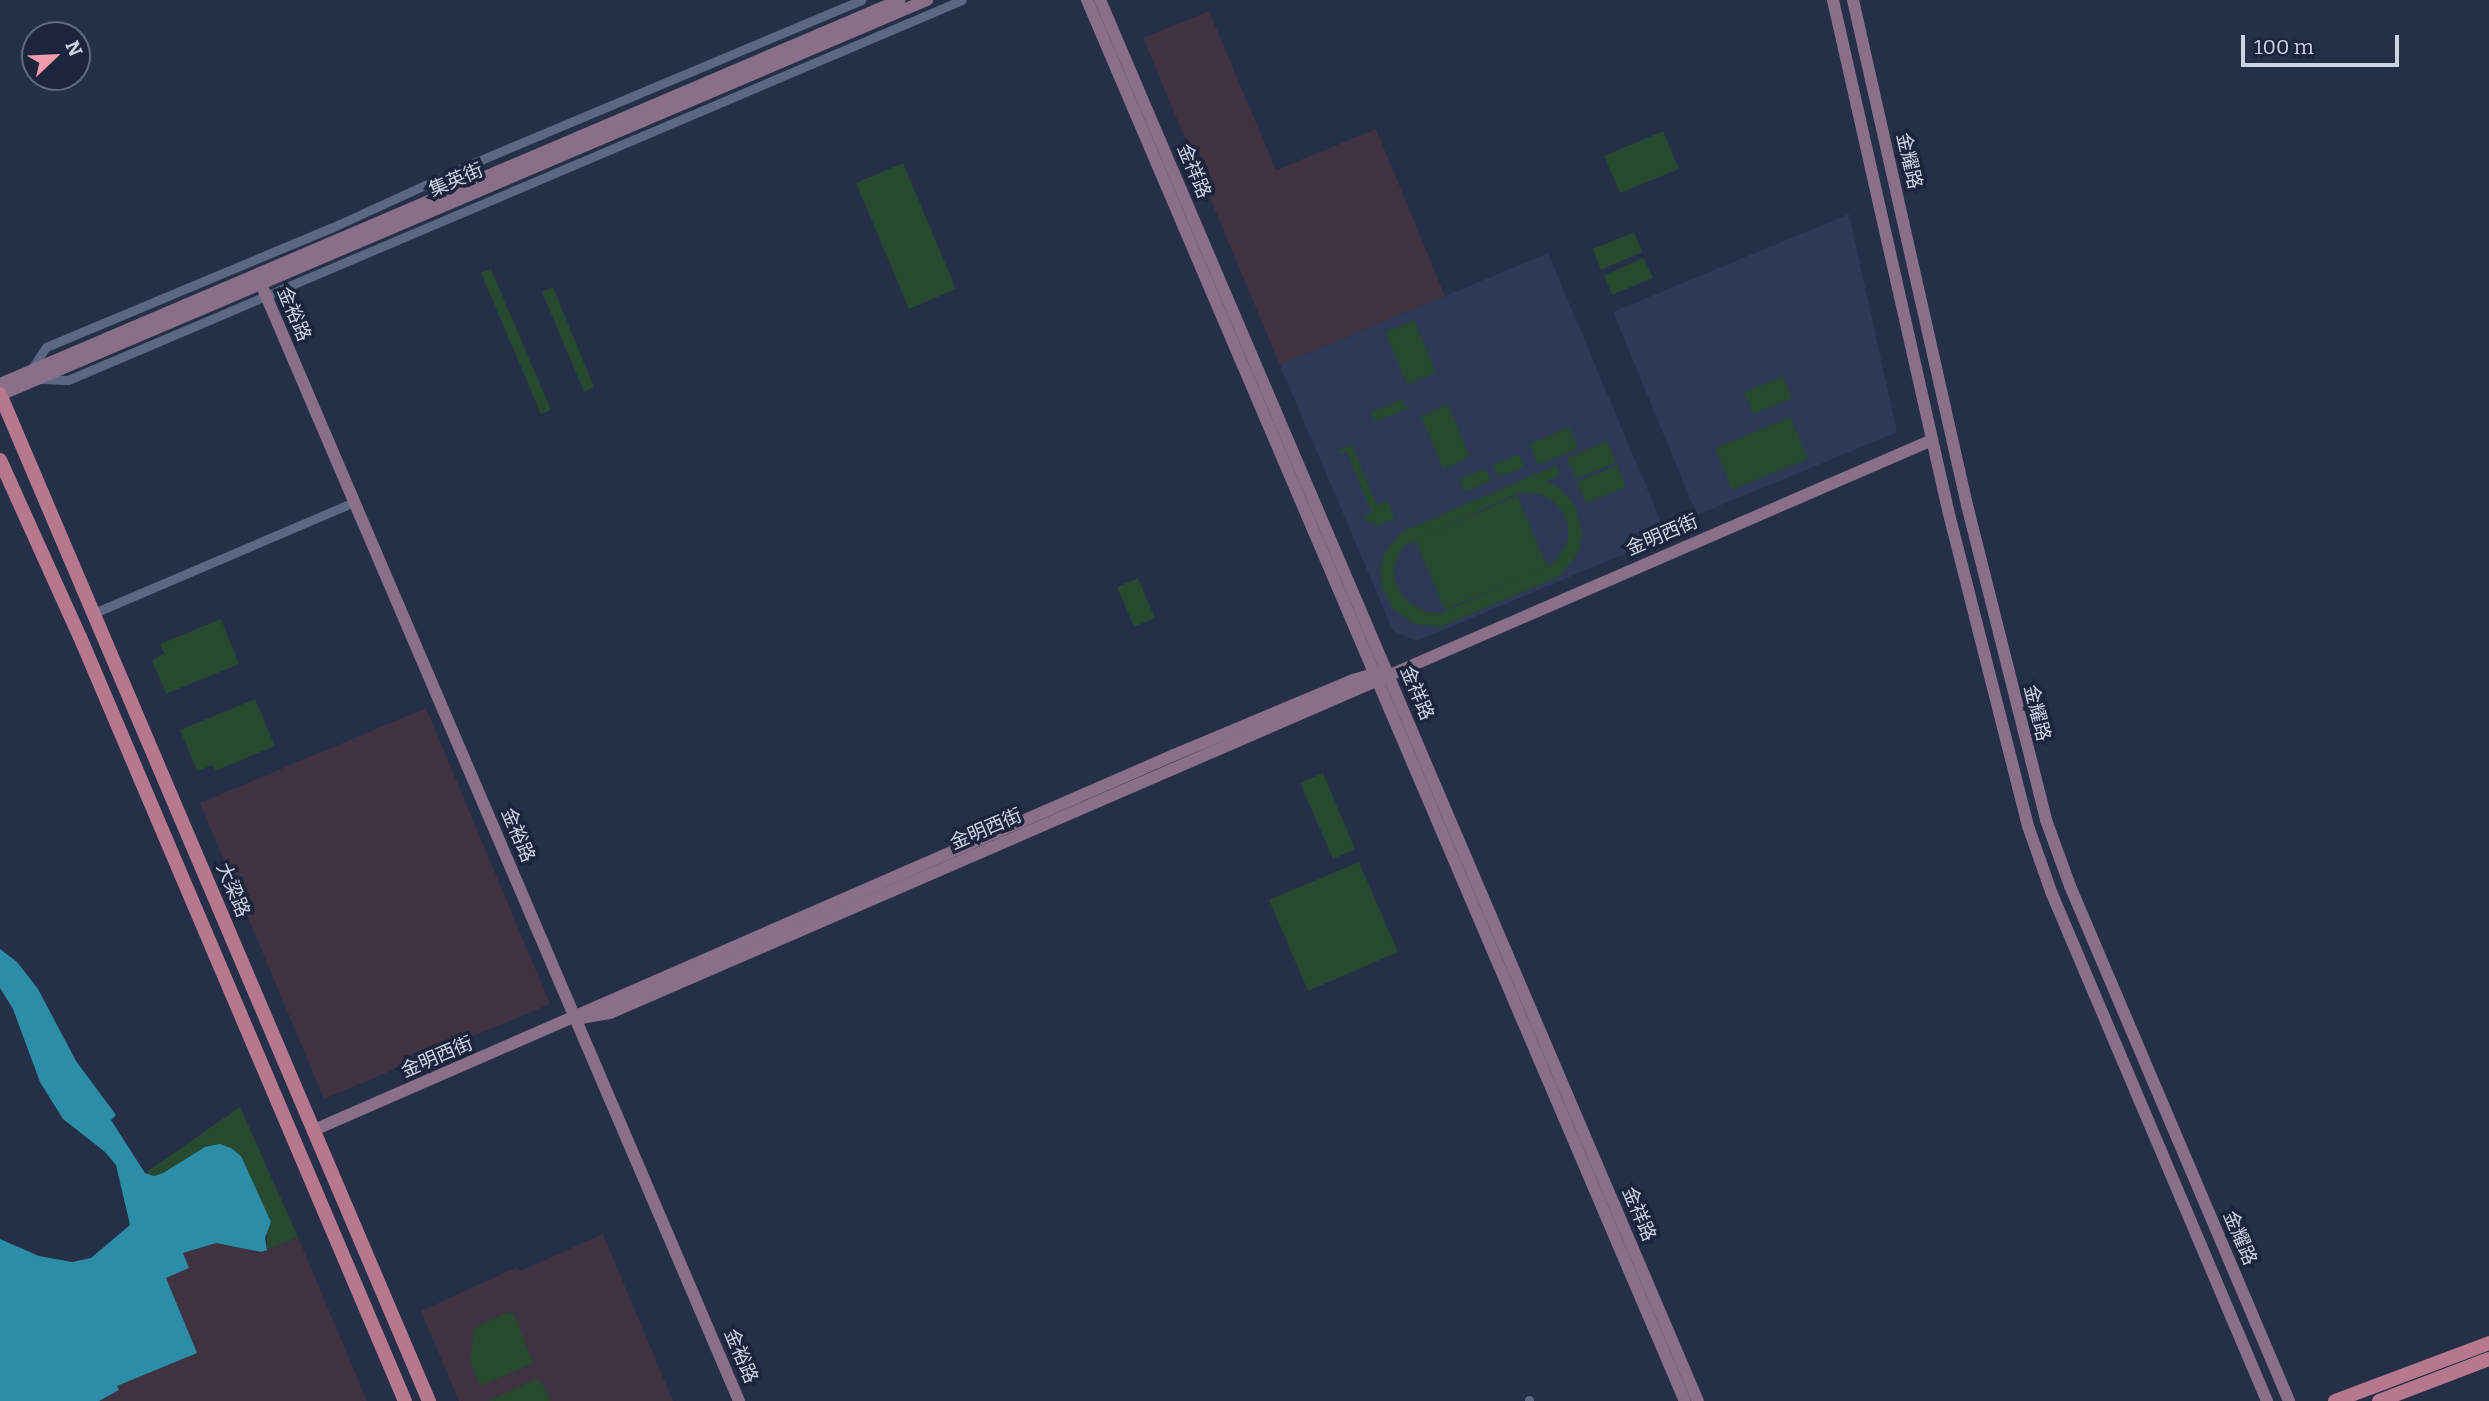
<!DOCTYPE html>
<meta charset="utf-8">
<style>
body{margin:0}
#map{position:relative;width:2489px;height:1401px;overflow:hidden;background:#252f47;font-family:Bitter,"Noto Sans SC",serif}
div>[style]{position:absolute}
[style*='--x']{left:calc(var(--x)*1px);top:calc(var(--y)*1px);width:calc(var(--w)*1px);rotate:calc(var(--a)*1deg)}
.commercial>*{inset:0;background:#3f3241}
.built>*{inset:0;background:#2d3957}
.green>*{inset:0;background:#26492f}
.water>*{inset:0;background:#2b8da8}
.street>*{height:9px;margin:-4.5px;padding:0 4.5px;transform-origin:4.5px;border-radius:4.5px;background:#5c6782}
.secondary>*{height:12px;margin:-6px;padding:0 6px;transform-origin:6px;border-radius:6px;background:#897088}
.primary>*{height:14px;margin:-7px;padding:0 7px;transform-origin:7px;border-radius:7px;background:#b7788d}
span{translate:-50% -50%;white-space:nowrap;text-align:center;line-height:1.15;-webkit-text-stroke:7px #1c253c;paint-order:stroke}
.street-label{font-size:19px;color:#ccd3e3}
.north{position:absolute;left:21px;top:21px;width:70px;height:70px;box-sizing:border-box;background:#1c253c;border:2px solid #626b7f;border-radius:50%;rotate:67deg;font-size:19px;font-weight:700;line-height:28px;text-align:center;color:#ccd3e3}
.north::after{content:'';display:block;margin:auto;width:24px;height:32px;background:#f39aac;clip-path:polygon(50% 0,100% 100%,50% 72%,0 100%)}
.scale{position:absolute;left:2241px;top:35px;width:158px;height:32px;box-sizing:border-box;border:4px solid #ccd3e3;border-top:0;padding-left:9px;font-size:21px;line-height:24px;white-space:nowrap;color:#ccd3e3;-webkit-text-stroke:5px #1c253c;paint-order:stroke}
</style>
<div id="map">
<div class="commercial">
<i style="clip-path:polygon(1209px 11px,1276px 170px,1376px 129px,1445px 296px,1280px 365px,1143px 38px)"></i>
<i style="clip-path:polygon(426px 708px,550px 1004px,324px 1099px,200px 803px)"></i>
<i style="clip-path:polygon(603px 1234px,673px 1401px,459px 1401px,421px 1311px,517px 1267px,520px 1271px)"></i>
<i style="clip-path:polygon(298px 1237px,367px 1401px,99px 1401px,98px 1399px,118px 1390px,117px 1386px,166px 1277px,183px 1253px,216px 1243px,261px 1252px)"></i>
</div>
<div class="built">
<i style="clip-path:polygon(1849px 214px,1897px 432px,1697px 515px,1613px 312px)"></i>
<i style="clip-path:polygon(1548px 253px,1667px 536px,1417px 641px,1393px 631px,1280px 365px)"></i>
</div>
<div class="green">
<i style="clip-path:polygon(1663px 131px,1679px 169px,1620px 193px,1604px 156px)"></i>
<i style="clip-path:polygon(903px 163px,956px 289px,909px 309px,856px 183px)"></i>
<i style="clip-path:polygon(1634px 232px,1642px 252px,1601px 270px,1593px 249px)"></i>
<i style="clip-path:polygon(1644px 258px,1653px 278px,1612px 295px,1604px 275px)"></i>
<i style="clip-path:polygon(491px 269px,551px 410px,541px 414px,481px 273px)"></i>
<i style="clip-path:polygon(553px 287px,594px 387px,584px 392px,542px 292px)"></i>
<i style="clip-path:polygon(1414px 320px,1436px 372px,1407px 385px,1385px 332px)"></i>
<i style="clip-path:polygon(1783px 376px,1792px 398px,1753px 414px,1744px 392px)"></i>
<i style="clip-path:polygon(1402px 399px,1407px 409px,1375px 422px,1371px 412px)"></i>
<i style="clip-path:polygon(1448px 404px,1470px 457px,1443px 469px,1421px 416px)"></i>
<i style="clip-path:polygon(1790px 417px,1808px 459px,1732px 490px,1715px 448px)"></i>
<i style="clip-path:polygon(1569px 427px,1578px 449px,1538px 465px,1529px 444px)"></i>
<i style="clip-path:polygon(1607px 441px,1616px 462px,1576px 479px,1567px 458px)"></i>
<i style="clip-path:polygon(1352px 445px,1377px 505px,1388px 501px,1395px 519px,1377px 526px,1367px 521px,1364px 516px,1372px 512px,1346px 452px,1339px 454px,1337px 451px)"></i>
<i style="clip-path:polygon(1519px 454px,1524px 467px,1498px 477px,1493px 465px)"></i>
<i style="clip-path:polygon(evenodd,1556px 465px,1560px 475px,1547px 481px,1562px 490px,1575px 505px,1582px 532px,1579px 552px,1560px 576px,1441px 627px,1415px 624px,1393px 609px,1381px 585px,1380px 568px,1385px 552px,1401px 532px,1556px 465px,1519px 493px,1540px 494px,1553px 501px,1562px 511px,1568px 526px,1568px 541px,1556px 561px,1442px 613px,1426px 612px,1406px 600px,1397px 587px,1394px 572px,1397px 557px,1405px 545px,1519px 493px)"></i>
<i style="clip-path:polygon(1617px 465px,1626px 487px,1586px 503px,1577px 482px)"></i>
<i style="clip-path:polygon(1485px 468px,1491px 481px,1465px 492px,1459px 479px)"></i>
<i style="clip-path:polygon(1517px 496px,1547px 566px,1445px 610px,1415px 540px)"></i>
<i style="clip-path:polygon(1138px 578px,1155px 618px,1134px 627px,1117px 587px)"></i>
<i style="clip-path:polygon(221px 619px,239px 664px,166px 694px,152px 660px,164px 654px,160px 644px)"></i>
<i style="clip-path:polygon(255px 699px,275px 746px,215px 771px,213px 765px,197px 771px,180px 730px)"></i>
<i style="clip-path:polygon(1323px 773px,1355px 849px,1333px 859px,1300px 783px)"></i>
<i style="clip-path:polygon(1359px 862px,1398px 952px,1308px 991px,1269px 900px)"></i>
<i style="clip-path:polygon(240px 1107px,298px 1237px,267px 1250px,267px 1230px,205px 1147px,163px 1173px,154px 1176px,145px 1173px)"></i>
<i style="clip-path:polygon(509px 1312px,514px 1314px,533px 1363px,480px 1386px,470px 1361px,474px 1331px,479px 1325px)"></i>
<i style="clip-path:polygon(536px 1379px,543px 1384px,550px 1401px,488px 1401px)"></i>
</div>
<div class="water">
<i style="clip-path:polygon(0 949px,17px 962px,38px 989px,76px 1061px,116px 1115px,111px 1120px,145px 1173px,154px 1176px,163px 1173px,205px 1147px,220px 1144px,231px 1148px,241px 1156px,271px 1222px,265px 1238px,267px 1250px,261px 1252px,216px 1243px,183px 1253px,189px 1268px,166px 1278px,197px 1353px,117px 1386px,119px 1390px,99px 1401px,0 1401px,0 1239px,39px 1256px,72px 1262px,91px 1258px,130px 1225px,116px 1165px,105px 1152px,63px 1119px,40px 1082px,13px 1009px,0 988px)"></i>
</div>
<div class="street">
<i style="--x:31;--y:370;--w:27;--a:-57"></i>
<i style="--x:46;--y:347;--w:309;--a:-22.7"></i>
<i style="--x:331;--y:228;--w:146;--a:-24.6"></i>
<i style="--x:464;--y:167;--w:431;--a:-22.8"></i>
<i style="--x:41;--y:379;--w:27;--a:2"></i>
<i style="--x:68;--y:380;--w:971;--a:-23.03"></i>
<i style="--x:94;--y:613;--w:283;--a:-23.1"></i>
<i style="--x:1529;--y:1400;--w:1;--a:90"></i>
</div>
<div class="secondary">
<i style="--x:1087;--y:0;--w:1523;--a:66.89"></i>
<i style="--x:1100;--y:0;--w:1523;--a:66.89"></i>
<i style="--x:1833;--y:0;--w:523;--a:77.29"></i>
<i style="--x:1948;--y:510;--w:326;--a:75.8"></i>
<i style="--x:2028;--y:826;--w:72;--a:70.6"></i>
<i style="--x:2052;--y:894;--w:551;--a:67.02"></i>
<i style="--x:1853;--y:0;--w:518;--a:77.28"></i>
<i style="--x:1967;--y:505;--w:325;--a:75.9"></i>
<i style="--x:2046;--y:820;--w:70;--a:70"></i>
<i style="--x:2070;--y:886;--w:560;--a:66.96"></i>
<i style="--x:261;--y:284;--w:1215;--a:66.83"></i>
<i style="--x:0;--y:384;--w:978;--a:-23.11"></i>
<i style="--x:0;--y:395;--w:1008;--a:-23.08"></i>
<i style="--x:575;--y:1019;--w:36;--a:-10"></i>
<i style="--x:610;--y:1013;--w:1441;--a:-23.43"></i>
<i style="--x:314;--y:1130;--w:938;--a:-23.56"></i>
<i style="--x:1174;--y:755;--w:194;--a:-22.7"></i>
<i style="--x:1353;--y:680;--w:29;--a:-16"></i>
</div>
<div class="primary">
<i style="--x:0;--y:394;--w:1095;--a:66.93"></i>
<i style="--x:0;--y:460;--w:194;--a:65.7"></i>
<i style="--x:80;--y:637;--w:830;--a:66.96"></i>
<i style="--x:2335;--y:1401;--w:165;--a:-20.6"></i>
<i style="--x:2379;--y:1401;--w:118;--a:-20.9"></i>
</div>
<div class="street-label">
<span style="left:1909px;top:161px;rotate:77deg">金耀路</span>
<span style="left:1194px;top:171px;rotate:67deg">金祥路</span>
<span style="left:456px;top:180px;rotate:-23deg">集英街</span>
<span style="left:294px;top:314px;rotate:67deg">金裕路</span>
<span style="left:1662px;top:535px;rotate:-23deg">金明西街</span>
<span style="left:1417px;top:693px;rotate:67deg">金祥路</span>
<span style="left:2037px;top:713px;rotate:76deg">金耀路</span>
<span style="left:986px;top:829px;rotate:-23deg">金明西街</span>
<span style="left:518px;top:835px;rotate:67deg">金裕路</span>
<span style="left:233px;top:890px;rotate:67deg">大梁路</span>
<span style="left:437px;top:1057px;rotate:-23deg">金明西街</span>
<span style="left:1639px;top:1214px;rotate:67deg">金祥路</span>
<span style="left:2240px;top:1238px;rotate:67deg">金耀路</span>
<span style="left:741px;top:1356px;rotate:67deg">金裕路</span>
</div>
<div class="north">N</div>
<div class="scale">100 m</div>
</div>
